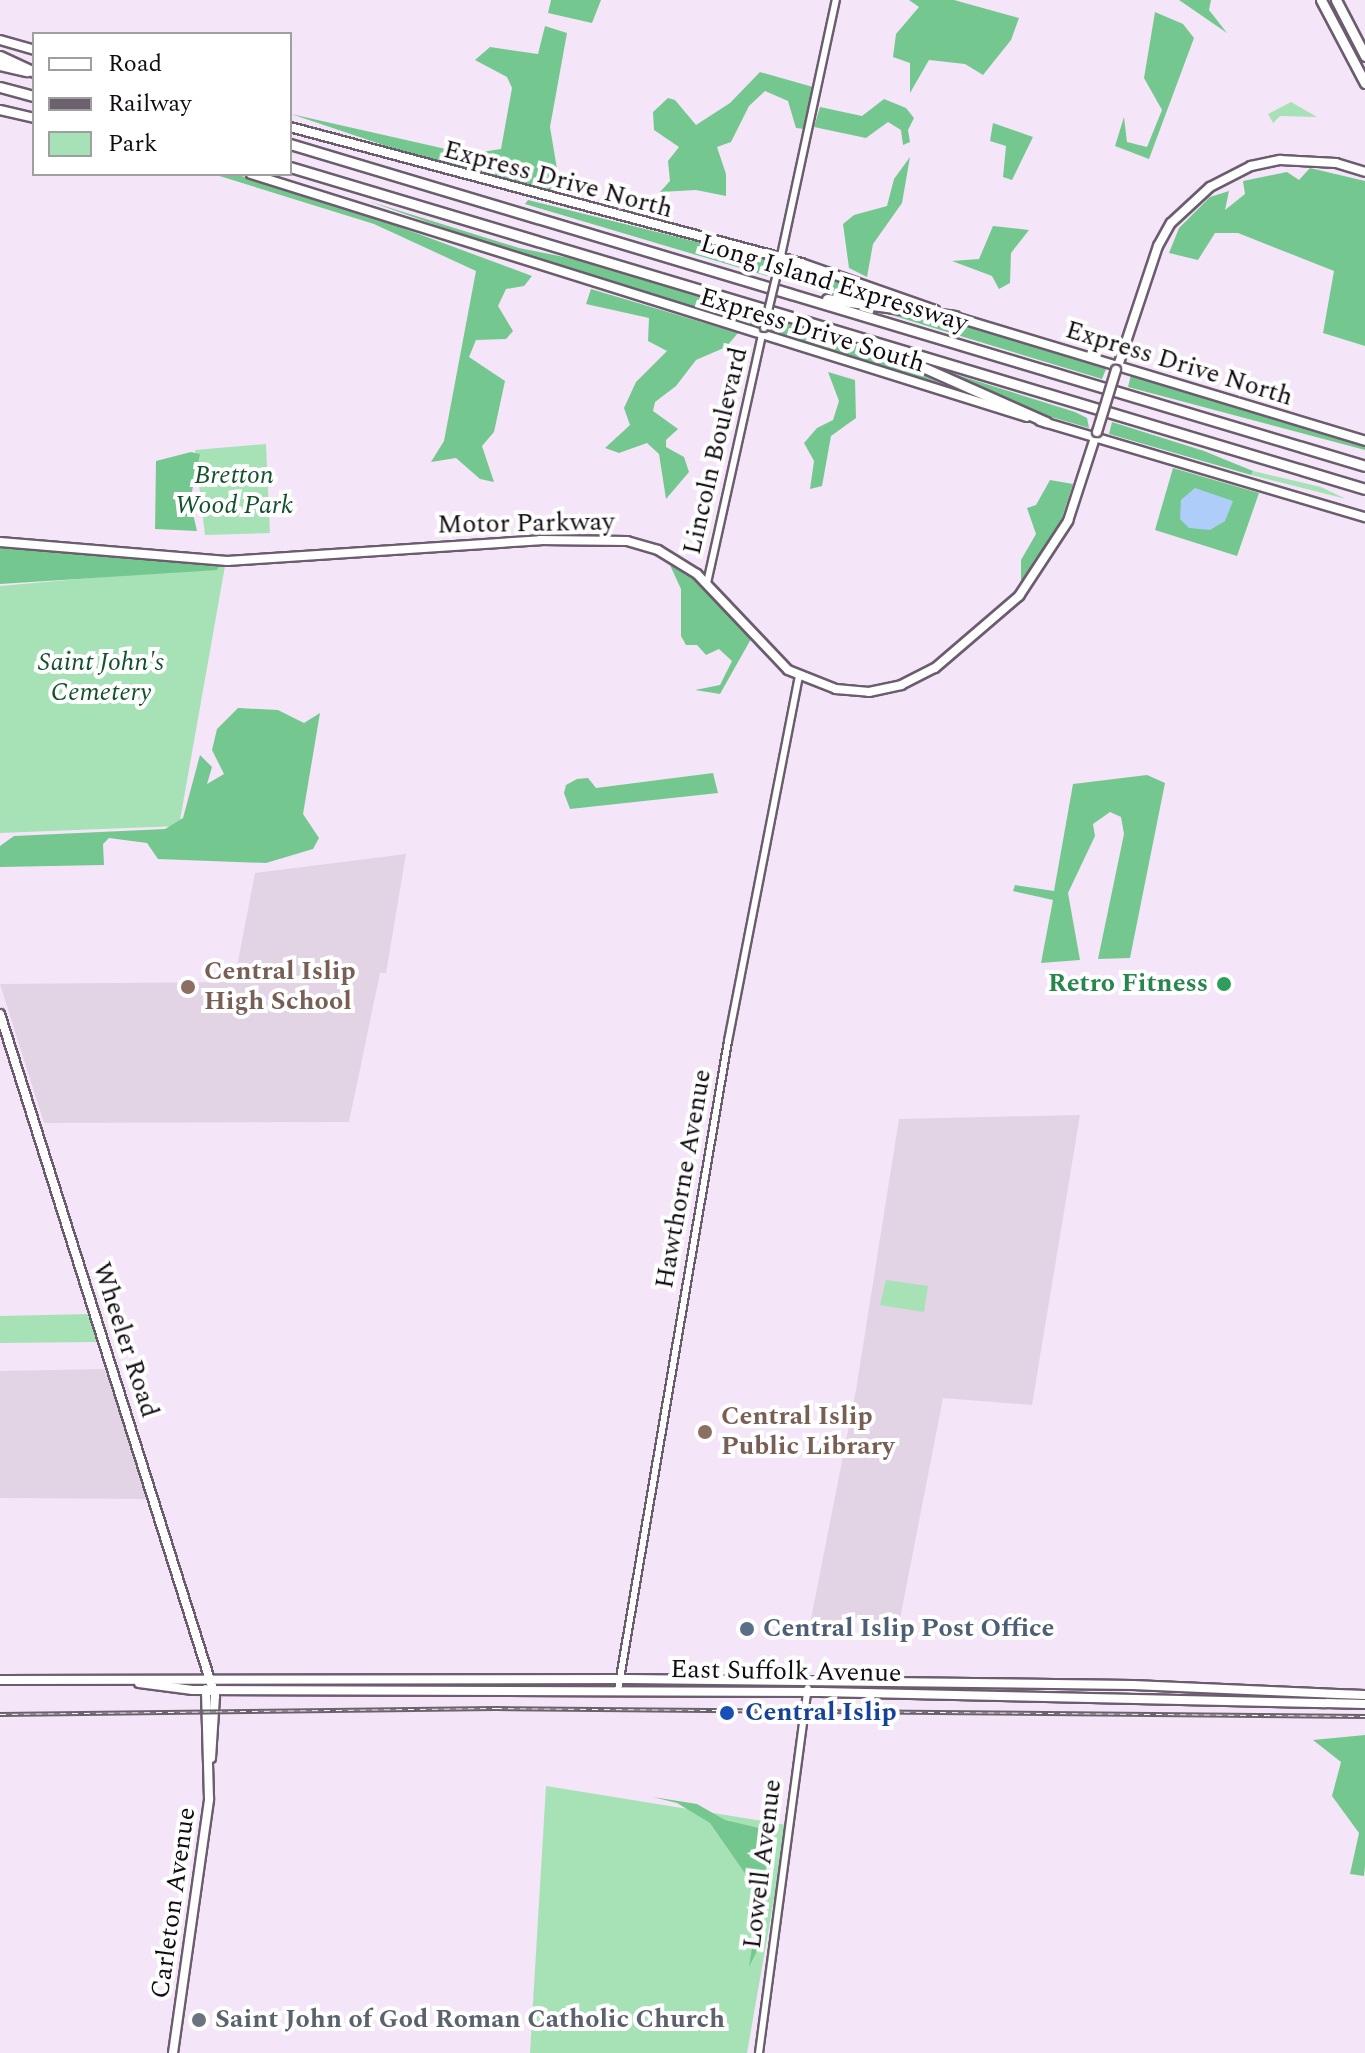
<!DOCTYPE html>
<style>
body{margin:0}
#map{position:relative;width:1365px;height:2053px;overflow:hidden;background:#f5e5f8;font-family:Spectral,serif}
div>[style]{position:absolute}
[style*='--x']{left:calc(var(--x)*1px);top:calc(var(--y)*1px);width:calc(var(--w)*1px);rotate:calc(var(--a)*1deg)}
.education>*{inset:0;background:#e2d3e5}
.green>*{inset:0;background:#a7e2b7}
.forest>*{inset:0;background:#74c88f}
.water>*{inset:0;background:#aecdf9}
.roads{filter:drop-shadow(2px 0 #6b5d6e) drop-shadow(-2px 0 #6b5d6e) drop-shadow(0 2px #6b5d6e) drop-shadow(0 -2px #6b5d6e)}
.minor>*{height:6px;margin:-3px;padding:0 3px;transform-origin:3px;border-radius:3px;background:#fff}
.major>*{height:8px;margin:-4px;padding:0 4px;transform-origin:4px;border-radius:4px;background:#fff}
.highway>*{height:9px;margin:-4.5px;padding:0 4.5px;transform-origin:4.5px;border-radius:4.5px;background:#fff}
.rail>*{height:5px;margin-top:-2.5px;transform-origin:0;background:repeating-linear-gradient(90deg,#fff 0 6px,#6b616c 0 12px);box-sizing:border-box;border-block:2px solid #6b616c}
.bridges{filter:drop-shadow(2px 0 #6b5d6e) drop-shadow(-2px 0 #6b5d6e) drop-shadow(0 2px #6b5d6e) drop-shadow(0 -2px #6b5d6e)}
.minor-bridge>*{height:6px;margin:-3px;padding:0 3px;transform-origin:3px;border-radius:3px;background:#fff}
.major-bridge>*{height:8px;margin:-4px;padding:0 4px;transform-origin:4px;border-radius:4px;background:#fff}
.dots>*{width:22px;height:22px;translate:-50% -50%;box-sizing:border-box;border:4px solid #fff;border-radius:50%}
span{translate:-50% -50%;white-space:nowrap;text-align:center;line-height:1.15;-webkit-text-stroke:8px #fff;paint-order:stroke}
.street-label{font-size:26px;color:#110c12}
.park-label{font-size:26px;color:#13512c;font-style:italic}
.education-label{font-size:26px;color:#785e54;font-weight:700}
.left{translate:0 -50%;text-align:left}
.leisure-label{font-size:26px;color:#27864d;font-weight:700}
.right{translate:-100% -50%;text-align:right}
.service-label{font-size:26px;color:#4e5e75;font-weight:700}
.transit-label{font-size:26px;color:#164399;font-weight:700}
.worship-label{font-size:26px;color:#5b616d;font-weight:700}
.legend{position:absolute;left:32px;top:32px;width:260px;height:144px;box-sizing:border-box;background:#fff;border:2px solid #a09ea0;margin:0;padding:10px 14px;list-style:none;font-size:24px;color:#110c12}
.legend li{display:flex;align-items:center;gap:16px;height:40px}
.legend b{width:40px;border:2px solid #a09ea0}
</style>
<div id="map">
<div class="education">
<i style="clip-path:polygon(406px 854px,386px 973px,380px 973px,349px 1122px,44px 1123px,0 984px,234px 982px,255px 873px)"></i>
<i style="clip-path:polygon(1080px 1115px,1032px 1405px,943px 1398px,899px 1624px,849px 1616px,845px 1634px,809px 1629px,856px 1390px,899px 1119px)"></i>
<i style="clip-path:polygon(106px 1369px,148px 1499px,0 1498px,0 1371px)"></i>
</div>
<div class="green">
<i style="clip-path:polygon(1291px 102px,1317px 117px,1280px 116px,1273px 123px,1268px 114px)"></i>
<i style="clip-path:polygon(266px 444px,270px 533px,205px 535px,195px 450px)"></i>
<i style="clip-path:polygon(1253px 471px,1321px 487px,1346px 499px,1251px 475px)"></i>
<i style="clip-path:polygon(225px 566px,179px 826px,0 833px,0 586px)"></i>
<i style="clip-path:polygon(886px 1280px,928px 1286px,924px 1312px,880px 1305px)"></i>
<i style="clip-path:polygon(90px 1314px,98px 1342px,0 1343px,0 1316px)"></i>
<i style="clip-path:polygon(546px 1786px,787px 1825px,747px 2053px,530px 2053px)"></i>
</div>
<div class="forest">
<i style="clip-path:polygon(551px 0,601px 0,592px 23px,548px 13px)"></i>
<i style="clip-path:polygon(909px 0,954px 0,1019px 18px,1011px 40px,983px 75px,965px 64px,929px 60px,910px 93px,910px 63px,893px 57px,896px 34px,919px 7px)"></i>
<i style="clip-path:polygon(1179px 0,1211px 0,1209px 10px,1227px 33px)"></i>
<i style="clip-path:polygon(1155px 12px,1183px 24px,1194px 38px,1149px 159px,1115px 146px,1124px 117px,1127px 142px,1147px 147px,1162px 110px,1144px 78px)"></i>
<i style="clip-path:polygon(545px 26px,567px 33px,550px 127px,559px 181px,550px 192px,425px 159px,291px 114px,468px 154px,501px 149px,512px 88px,507px 77px,475px 60px,490px 47px,538px 54px)"></i>
<i style="clip-path:polygon(760px 72px,813px 87px,805px 129px,796px 128px,788px 101px,765px 91px,749px 106px,731px 142px,717px 147px,726px 174px,726px 196px,696px 190px,660px 192px,670px 181px,668px 161px,679px 147px,654px 130px,653px 112px,668px 98px,675px 100px,696px 125px,730px 103px)"></i>
<i style="clip-path:polygon(884px 99px,906px 108px,914px 118px,908px 130px,910px 142px,903px 145px,901px 130px,888px 122px,866px 138px,814px 127px,820px 107px,862px 116px)"></i>
<i style="clip-path:polygon(993px 123px,1033px 137px,1012px 180px,1003px 177px,1006px 146px,990px 141px)"></i>
<i style="clip-path:polygon(910px 157px,902px 203px,873px 244px,867px 277px,849px 268px,843px 224px,854px 215px,887px 206px,894px 179px)"></i>
<i style="clip-path:polygon(1310px 168px,1365px 181px,1365px 346px,1323px 333px,1334px 271px,1238px 233px,1215px 233px,1198px 260px,1169px 253px,1179px 228px,1210px 197px,1229px 191px,1225px 210px,1245px 194px,1243px 181px,1287px 172px,1299px 180px)"></i>
<i style="clip-path:polygon(213px 174px,235px 174px,373px 217px,532px 276px,524px 286px,506px 289px,498px 306px,513px 331px,506px 339px,476px 340px,469px 357px,505px 381px,494px 432px,482px 446px,494px 482px,480px 479px,456px 458px,431px 462px,444px 441px,476px 271px,374px 224px)"></i>
<i style="clip-path:polygon(528px 200px,774px 261px,773px 269px,767px 276px,525px 204px)"></i>
<i style="clip-path:polygon(368px 201px,519px 248px,600px 264px,761px 316px,757px 329px,583px 277px)"></i>
<i style="clip-path:polygon(993px 226px,1029px 230px,1011px 253px,1010px 283px,999px 289px,992px 276px,952px 261px,979px 259px)"></i>
<i style="clip-path:polygon(786px 264px,811px 271px,912px 308px,781px 279px)"></i>
<i style="clip-path:polygon(591px 289px,738px 333px,726px 347px,696px 360px,676px 386px,655px 402px,653px 411px,678px 429px,666px 440px,666px 447px,684px 457px,689px 472px,666px 499px,659px 454px,647px 443px,619px 453px,605px 448px,630px 425px,624px 408px,636px 382px,667px 351px,648px 341px,649px 318px,586px 304px)"></i>
<i style="clip-path:polygon(888px 314px,952px 320px,1106px 369px,1102px 379px)"></i>
<i style="clip-path:polygon(772px 318px,876px 353px,948px 387px,770px 332px)"></i>
<i style="clip-path:polygon(945px 371px,1075px 412px,1087px 418px,1089px 428px,1020px 408px)"></i>
<i style="clip-path:polygon(828px 372px,855px 380px,856px 418px,831px 436px,822px 486px,810px 489px,814px 461px,804px 443px,817px 428px,833px 420px,839px 401px)"></i>
<i style="clip-path:polygon(1131px 375px,1365px 445px,1365px 450px,1128px 387px)"></i>
<i style="clip-path:polygon(1112px 422px,1204px 451px,1253px 471px,1251px 475px,1109px 434px)"></i>
<i style="clip-path:polygon(191px 452px,200px 454px,190px 501px,197px 531px,155px 529px,156px 461px)"></i>
<i style="clip-path:polygon(1173px 468px,1259px 493px,1237px 556px,1155px 530px)"></i>
<i style="clip-path:polygon(1050px 480px,1073px 484px,1058px 530px,1021px 587px,1021px 560px,1036px 534px,1027px 508px,1036px 505px)"></i>
<i style="clip-path:polygon(0 546px,36px 546px,220px 564px,217px 570px,0 584px)"></i>
<i style="clip-path:polygon(670px 565px,704px 586px,751px 639px,720px 694px,695px 690px,720px 685px,732px 661px,719px 649px,706px 655px,697px 645px,686px 645px,681px 636px,681px 589px)"></i>
<i style="clip-path:polygon(238px 708px,278px 710px,304px 723px,320px 713px,303px 814px,319px 838px,313px 849px,266px 863px,158px 859px,147px 843px,109px 838px,103px 844px,104px 865px,0 867px,0 846px,14px 836px,165px 829px,183px 818px,200px 755px,212px 767px,207px 784px,224px 774px,212px 750px,217px 729px)"></i>
<i style="clip-path:polygon(713px 773px,718px 793px,570px 809px,564px 793px,566px 785px,577px 779px,588px 778px,596px 788px)"></i>
<i style="clip-path:polygon(1147px 775px,1165px 783px,1130px 958px,1098px 959px,1124px 834px,1121px 817px,1110px 812px,1093px 824px,1095px 836px,1068px 893px,1080px 960px,1041px 963px,1053px 900px,1013px 891px,1015px 885px,1054px 891px,1073px 784px)"></i>
<i style="clip-path:polygon(1365px 1735px,1365px 1866px,1364px 1876px,1350px 1874px,1359px 1833px,1332px 1796px,1341px 1762px,1313px 1740px)"></i>
<i style="clip-path:polygon(653px 1797px,697px 1804px,725px 1820px,775px 1832px,760px 1945px,749px 1967px,760px 1895px,710px 1823px,677px 1803px)"></i>
</div>
<div class="water">
<i style="clip-path:polygon(1195px 488px,1233px 501px,1225px 521px,1210px 530px,1189px 528px,1180px 519px,1181px 500px)"></i>
</div>
<div class="roads">
<div class="minor">
<i style="--x:779;--y:265;--w:271;--a:-77.9"></i>
<i style="--x:707;--y:583;--w:258;--a:-77.5"></i>
<i style="--x:618;--y:1690;--w:658;--a:-80.38"></i>
<i style="--x:728;--y:1041;--w:372;--a:-79"></i>
<i style="--x:759;--y:2053;--w:368;--a:-82.4"></i>
</div>
<div class="major">
<i style="--x:0;--y:40;--w:35;--a:16"></i>
<i style="--x:0;--y:110;--w:35;--a:13"></i>
<i style="--x:290;--y:127;--w:529;--a:14.9"></i>
<i style="--x:801;--y:263;--w:142;--a:19.3"></i>
<i style="--x:251;--y:174;--w:813;--a:17.39"></i>
<i style="--x:952;--y:316;--w:432;--a:16.8"></i>
<i style="--x:1117;--y:369;--w:130;--a:-71.6"></i>
<i style="--x:1158;--y:246;--w:26;--a:-61"></i>
<i style="--x:1171;--y:223;--w:53;--a:-42.7"></i>
<i style="--x:1210;--y:187;--w:46;--a:-27.1"></i>
<i style="--x:1251;--y:166;--w:30;--a:-12"></i>
<i style="--x:1280;--y:160;--w:56;--a:3.1"></i>
<i style="--x:1336;--y:163;--w:30;--a:17"></i>
<i style="--x:1040;--y:421;--w:339;--a:16.5"></i>
<i style="--x:0;--y:542;--w:228;--a:4.8"></i>
<i style="--x:227;--y:561;--w:314;--a:-3.8"></i>
<i style="--x:540;--y:540;--w:87;--a:0.7"></i>
<i style="--x:627;--y:541;--w:32;--a:16"></i>
<i style="--x:658;--y:550;--w:46;--a:31.6"></i>
<i style="--x:697;--y:574;--w:132;--a:46.5"></i>
<i style="--x:788;--y:670;--w:52;--a:21.6"></i>
<i style="--x:836;--y:689;--w:33;--a:5"></i>
<i style="--x:869;--y:692;--w:33;--a:-12"></i>
<i style="--x:901;--y:685;--w:38;--a:-27"></i>
<i style="--x:935;--y:668;--w:111;--a:-40.6"></i>
<i style="--x:1019;--y:596;--w:90;--a:-56.8"></i>
<i style="--x:1068;--y:521;--w:94;--a:-72"></i>
<i style="--x:0;--y:1014;--w:715;--a:72.5"></i>
<i style="--x:215;--y:1696;--w:62;--a:93.7"></i>
<i style="--x:0;--y:1680;--w:628;--a:-0.09"></i>
<i style="--x:628;--y:1679;--w:505;--a:0.68"></i>
<i style="--x:1133;--y:1685;--w:232;--a:2.5"></i>
<i style="--x:139;--y:1683;--w:54;--a:7.4"></i>
<i style="--x:193;--y:1690;--w:627;--a:0.18"></i>
<i style="--x:820;--y:1692;--w:545;--a:1.26"></i>
<i style="--x:173;--y:2053;--w:257;--a:-81.9"></i>
<i style="--x:209;--y:1799;--w:110;--a:-91.6"></i>
</div>
<div class="highway">
<i style="--x:1321;--y:0;--w:94;--a:62.1"></i>
<i style="--x:1336;--y:0;--w:63;--a:62.6"></i>
<i style="--x:0;--y:56;--w:38;--a:25"></i>
<i style="--x:0;--y:65;--w:28;--a:13"></i>
<i style="--x:0;--y:87;--w:35;--a:15"></i>
<i style="--x:290;--y:144;--w:1122;--a:16.67"></i>
<i style="--x:290;--y:167;--w:1122;--a:16.67"></i>
<i style="--x:827;--y:299;--w:129;--a:7.6"></i>
<i style="--x:882;--y:349;--w:180;--a:24"></i>
</div>
</div>
<div class="rail">
<i style="--x:0;--y:1714;--w:496;--a:-0.7"></i>
<i style="--x:496;--y:1708;--w:869;--a:0.53"></i>
</div>
<div class="bridges">
<div class="minor-bridge">
<i style="--x:764;--y:328;--w:65;--a:-76.6"></i>
</div>
<div class="major-bridge">
<i style="--x:1097;--y:432;--w:65;--a:-73"></i>
</div>
</div>
<div class="dots">
<i style="left:1224px;top:984px;background:#2e9e5b"></i>
<i style="left:188px;top:987px;background:#8d6e63"></i>
<i style="left:705px;top:1432px;background:#8d6e63"></i>
<i style="left:747px;top:1629px;background:#5c6f8a"></i>
<i style="left:727px;top:1713px;background:#1a4fb4"></i>
<i style="left:199px;top:2020px;background:#6b7280"></i>
</div>
<div class="street-label">
<span style="left:558px;top:180px;rotate:15deg">Express Drive North</span>
<span style="left:834px;top:284px;rotate:17deg">Long Island Expressway</span>
<span style="left:812px;top:331px;rotate:17deg">Express Drive South</span>
<span style="left:1179px;top:364px;rotate:17deg">Express Drive North</span>
<span style="left:716px;top:451px;rotate:-77deg">Lincoln Boulevard</span>
<span style="left:526px;top:524px;rotate:-1deg">Motor Parkway</span>
<span style="left:684px;top:1179px;rotate:-80deg">Hawthorne Avenue</span>
<span style="left:125px;top:1340px;rotate:72deg">Wheeler Road</span>
<span style="left:786px;top:1672px;rotate:1deg">East Suffolk Avenue</span>
<span style="left:763px;top:1864px;rotate:-83deg">Lowell Avenue</span>
<span style="left:174px;top:1903px;rotate:-82deg">Carleton Avenue</span>
</div>
<div class="park-label">
<span style="left:234px;top:491px">Bretton<br>Wood Park</span>
<span style="left:101px;top:678px">Saint John's<br>Cemetery</span>
</div>
<div class="education-label">
<span class="left" style="left:204px;top:987px">Central Islip<br>High School</span>
<span class="left" style="left:721px;top:1432px">Central Islip<br>Public Library</span>
</div>
<div class="leisure-label">
<span class="right" style="left:1208px;top:984px">Retro Fitness</span>
</div>
<div class="service-label">
<span class="left" style="left:763px;top:1629px">Central Islip Post Office</span>
</div>
<div class="transit-label">
<span class="left" style="left:745px;top:1713px">Central Islip</span>
</div>
<div class="worship-label">
<span class="left" style="left:215px;top:2020px">Saint John of God Roman Catholic Church</span>
</div>
<ul class="legend">
<li><b style="height:10px;background:#fff"></b>Road</li>
<li><b style="height:10px;background:#6b616c"></b>Railway</li>
<li><b style="height:22px;background:#a7e2b7"></b>Park</li>
</ul>
</div>
